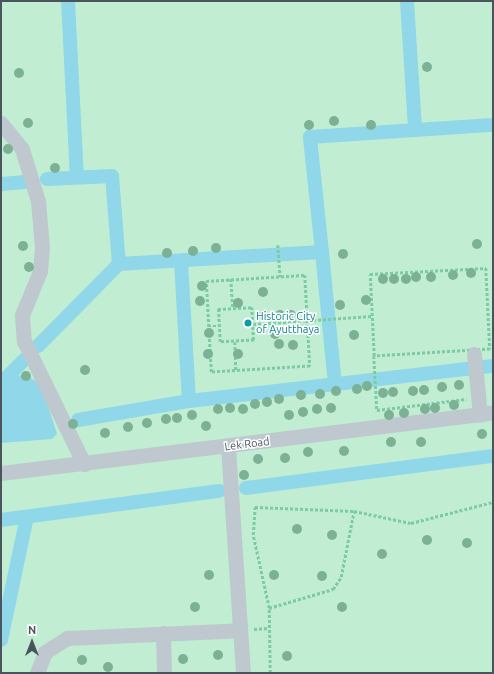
<!DOCTYPE html>
<style>
body{margin:0}
#map{position:relative;width:494px;height:674px;overflow:hidden;background:#f3f1f1;font-family:Ubuntu,sans-serif}
div>[style]{position:absolute}
[style*='--x']{left:calc(var(--x)*1px);top:calc(var(--y)*1px);width:calc(var(--w)*1px);rotate:calc(var(--a)*1deg)}
.green>*{inset:0;background:#c1eed3}
.water>*{inset:0;background:#90d7e9}
.canal>*{height:14px;margin:-7px;padding:0 7px;transform-origin:7px;border-radius:7px;background:#90d7e9}
.path>*{height:2.5px;margin-top:-1.25px;transform-origin:0;background:repeating-linear-gradient(90deg,#7bcba3 0 3px,transparent 0 5px)}
.minor>*{height:15px;margin:-7.5px;padding:0 7.5px;transform-origin:7.5px;border-radius:7.5px;background:#bfc8cf}
.trees>*{width:10px;height:10px;margin:-5px;border-radius:50%;background:#7cb196}
.dots>*{width:11px;height:11px;translate:-50% -50%;box-sizing:border-box;border:2px solid #fff;border-radius:50%}
span{translate:-50% -50%;white-space:nowrap;text-align:center;line-height:1.15;-webkit-text-stroke:3px #fff;paint-order:stroke}
.culture-label{font-size:11px;color:#0d838f}
.left{translate:0 -50%;text-align:left}
.street-label{font-size:11px;color:#49545d}
.frame{position:absolute;inset:0;border:2px solid #49545d;pointer-events:none}
.north{position:absolute;left:12px;top:622px;width:40px;height:40px;-webkit-text-stroke:3px #fff;paint-order:stroke;rotate:0deg;font-size:11px;font-weight:700;line-height:16px;text-align:center;color:#49545d}
.north::after{content:'';display:block;margin:auto;width:14px;height:18px;background:#49545d;clip-path:polygon(50% 0,100% 100%,50% 72%,0 100%)}
</style>
<div id="map">
<div class="green">
<i style="clip-path:polygon(1px 1px,493px 1px,493px 673px,1px 673px)"></i>
</div>
<div class="water">
<i style="clip-path:polygon(25px 375px,41px 384px,57px 434px,52px 439px,1px 443px,1px 377px)"></i>
</div>
<div class="canal">
<i style="--x:68;--y:1;--w:175;--a:87.1"></i>
<i style="--x:407;--y:1;--w:128;--a:86.4"></i>
<i style="--x:47;--y:179;--w:65;--a:-2.6"></i>
<i style="--x:112;--y:176;--w:88;--a:85.5"></i>
<i style="--x:119;--y:264;--w:203;--a:-3.4"></i>
<i style="--x:322;--y:252;--w:116;--a:-96"></i>
<i style="--x:310;--y:137;--w:183;--a:-3.8"></i>
<i style="--x:1;--y:184;--w:24;--a:-5"></i>
<i style="--x:322;--y:252;--w:133;--a:84.4"></i>
<i style="--x:181;--y:262;--w:139;--a:86.7"></i>
<i style="--x:38;--y:346;--w:115;--a:-45.4"></i>
<i style="--x:1;--y:383;--w:33;--a:-45"></i>
<i style="--x:78;--y:420;--w:113;--a:-9.7"></i>
<i style="--x:189;--y:401;--w:306;--a:-6.6"></i>
<i style="--x:246;--y:488;--w:249;--a:-7.4"></i>
<i style="--x:1;--y:520;--w:220;--a:-7.6"></i>
<i style="--x:1;--y:640;--w:126;--a:-78.1"></i>
</div>
<div class="path">
<i style="--x:278;--y:245;--w:32;--a:86"></i>
<i style="--x:486;--y:268;--w:81;--a:87.2"></i>
<i style="--x:490;--y:349;--w:116;--a:176.5"></i>
<i style="--x:374;--y:356;--w:82;--a:-92.8"></i>
<i style="--x:370;--y:274;--w:116;--a:-3"></i>
<i style="--x:305;--y:275;--w:91;--a:86.9"></i>
<i style="--x:310;--y:366;--w:99;--a:176.5"></i>
<i style="--x:211;--y:372;--w:91;--a:-93.1"></i>
<i style="--x:206;--y:281;--w:99;--a:-3.5"></i>
<i style="--x:231;--y:279;--w:29;--a:86"></i>
<i style="--x:252;--y:307;--w:33;--a:87"></i>
<i style="--x:254;--y:340;--w:34;--a:177"></i>
<i style="--x:220;--y:342;--w:33;--a:-93"></i>
<i style="--x:218;--y:309;--w:34;--a:-3"></i>
<i style="--x:253;--y:324;--w:119;--a:-3.8"></i>
<i style="--x:208;--y:326;--w:11;--a:0"></i>
<i style="--x:235;--y:342;--w:28;--a:88"></i>
<i style="--x:374;--y:356;--w:55;--a:86.9"></i>
<i style="--x:377;--y:410;--w:90;--a:-7"></i>
<i style="--x:269;--y:608;--w:67;--a:-16.5"></i>
<i style="--x:333;--y:589;--w:14;--a:-56"></i>
<i style="--x:341;--y:577;--w:67;--a:-78.9"></i>
<i style="--x:254;--y:629;--w:15;--a:-4"></i>
<i style="--x:270;--y:673;--w:65;--a:-90.9"></i>
<i style="--x:269;--y:608;--w:75;--a:-102.4"></i>
<i style="--x:253;--y:535;--w:28;--a:-86"></i>
<i style="--x:255;--y:507;--w:99;--a:2.3"></i>
<i style="--x:354;--y:511;--w:58;--a:11.9"></i>
<i style="--x:411;--y:523;--w:85;--a:-14.4"></i>
</div>
<div class="minor">
<i style="--x:1;--y:123;--w:33;--a:51"></i>
<i style="--x:22;--y:149;--w:54;--a:72.9"></i>
<i style="--x:38;--y:201;--w:47;--a:85.1"></i>
<i style="--x:42;--y:248;--w:23;--a:95"></i>
<i style="--x:40;--y:271;--w:48;--a:112.2"></i>
<i style="--x:22;--y:315;--w:26;--a:86"></i>
<i style="--x:24;--y:341;--w:137;--a:64"></i>
<i style="--x:474;--y:354;--w:61;--a:84.4"></i>
<i style="--x:228;--y:447;--w:226;--a:86.2"></i>
<i style="--x:1;--y:473;--w:496;--a:-7"></i>
<i style="--x:163;--y:633;--w:40;--a:88.6"></i>
<i style="--x:37;--y:673;--w:22;--a:-69"></i>
<i style="--x:45;--y:652;--w:26;--a:-32"></i>
<i style="--x:67;--y:638;--w:173;--a:-2.6"></i>
</div>
<div class="trees">
<i style="left:427px;top:67px"></i>
<i style="left:19px;top:73px"></i>
<i style="left:334px;top:121px"></i>
<i style="left:28px;top:123px"></i>
<i style="left:309px;top:125px"></i>
<i style="left:371px;top:125px"></i>
<i style="left:8px;top:149px"></i>
<i style="left:55px;top:168px"></i>
<i style="left:477px;top:244px"></i>
<i style="left:23px;top:246px"></i>
<i style="left:216px;top:248px"></i>
<i style="left:193px;top:251px"></i>
<i style="left:167px;top:253px"></i>
<i style="left:343px;top:254px"></i>
<i style="left:29px;top:267px"></i>
<i style="left:471px;top:273px"></i>
<i style="left:453px;top:275px"></i>
<i style="left:416px;top:277px"></i>
<i style="left:431px;top:277px"></i>
<i style="left:383px;top:279px"></i>
<i style="left:394px;top:279px"></i>
<i style="left:406px;top:279px"></i>
<i style="left:202px;top:286px"></i>
<i style="left:263px;top:292px"></i>
<i style="left:366px;top:300px"></i>
<i style="left:200px;top:301px"></i>
<i style="left:238px;top:303px"></i>
<i style="left:340px;top:305px"></i>
<i style="left:263px;top:315px"></i>
<i style="left:280px;top:315px"></i>
<i style="left:291px;top:315px"></i>
<i style="left:209px;top:333px"></i>
<i style="left:275px;top:334px"></i>
<i style="left:354px;top:335px"></i>
<i style="left:279px;top:344px"></i>
<i style="left:293px;top:345px"></i>
<i style="left:208px;top:354px"></i>
<i style="left:238px;top:354px"></i>
<i style="left:85px;top:370px"></i>
<i style="left:26px;top:376px"></i>
<i style="left:459px;top:385px"></i>
<i style="left:367px;top:386px"></i>
<i style="left:442px;top:387px"></i>
<i style="left:357px;top:389px"></i>
<i style="left:424px;top:390px"></i>
<i style="left:336px;top:391px"></i>
<i style="left:413px;top:391px"></i>
<i style="left:393px;top:392px"></i>
<i style="left:383px;top:393px"></i>
<i style="left:320px;top:394px"></i>
<i style="left:301px;top:395px"></i>
<i style="left:279px;top:399px"></i>
<i style="left:267px;top:402px"></i>
<i style="left:255px;top:404px"></i>
<i style="left:454px;top:405px"></i>
<i style="left:230px;top:408px"></i>
<i style="left:331px;top:408px"></i>
<i style="left:435px;top:408px"></i>
<i style="left:218px;top:409px"></i>
<i style="left:243px;top:409px"></i>
<i style="left:317px;top:409px"></i>
<i style="left:425px;top:409px"></i>
<i style="left:303px;top:412px"></i>
<i style="left:404px;top:413px"></i>
<i style="left:192px;top:415px"></i>
<i style="left:289px;top:415px"></i>
<i style="left:389px;top:415px"></i>
<i style="left:177px;top:418px"></i>
<i style="left:166px;top:419px"></i>
<i style="left:147px;top:423px"></i>
<i style="left:73px;top:424px"></i>
<i style="left:206px;top:426px"></i>
<i style="left:128px;top:427px"></i>
<i style="left:105px;top:433px"></i>
<i style="left:482px;top:434px"></i>
<i style="left:391px;top:442px"></i>
<i style="left:421px;top:442px"></i>
<i style="left:344px;top:451px"></i>
<i style="left:308px;top:452px"></i>
<i style="left:285px;top:458px"></i>
<i style="left:258px;top:459px"></i>
<i style="left:244px;top:475px"></i>
<i style="left:297px;top:529px"></i>
<i style="left:332px;top:535px"></i>
<i style="left:427px;top:540px"></i>
<i style="left:467px;top:543px"></i>
<i style="left:382px;top:554px"></i>
<i style="left:209px;top:575px"></i>
<i style="left:274px;top:575px"></i>
<i style="left:322px;top:576px"></i>
<i style="left:195px;top:607px"></i>
<i style="left:342px;top:607px"></i>
<i style="left:218px;top:655px"></i>
<i style="left:287px;top:656px"></i>
<i style="left:183px;top:659px"></i>
<i style="left:82px;top:660px"></i>
<i style="left:108px;top:667px"></i>
</div>
<div class="dots">
<i style="left:248px;top:323px;background:#0f9aa8"></i>
</div>
<div class="culture-label">
<span class="left" style="left:256px;top:323px">Historic City<br>of Ayutthaya</span>
</div>
<div class="street-label">
<span style="left:247px;top:444px;rotate:-7deg">Lek Road</span>
</div>
<div class="frame"></div>
<div class="north">N</div>
</div>
